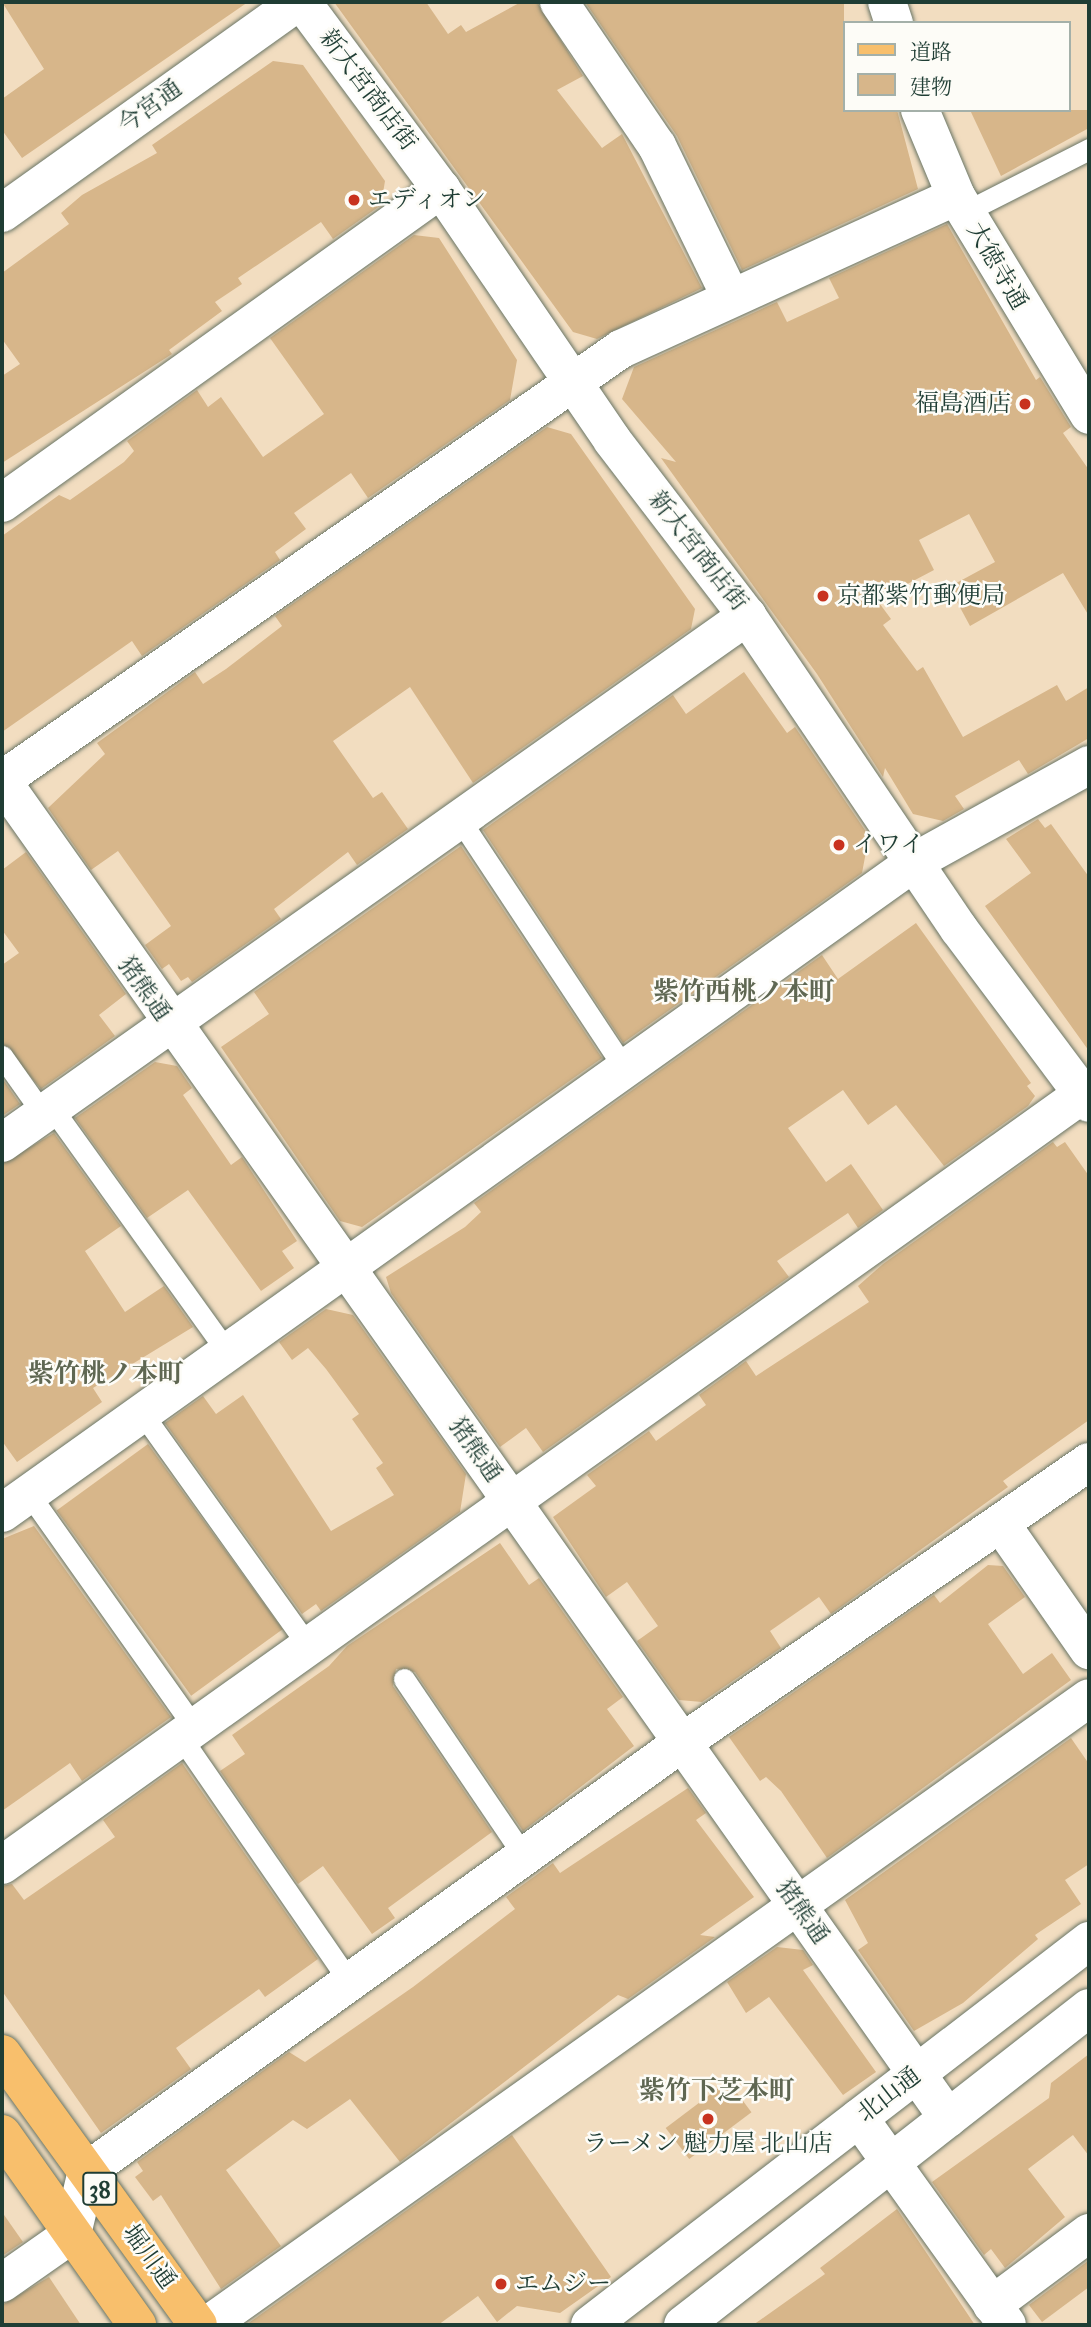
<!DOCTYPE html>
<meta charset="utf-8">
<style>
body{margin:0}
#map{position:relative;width:1091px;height:2327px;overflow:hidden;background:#f2ddc0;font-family:"IM FELL Great Primer","Noto Serif JP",serif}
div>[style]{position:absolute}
.building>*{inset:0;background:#d7b68a;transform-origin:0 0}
.roads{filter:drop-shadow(0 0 2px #697565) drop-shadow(0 0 2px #697565)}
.service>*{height:21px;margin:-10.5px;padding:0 10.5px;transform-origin:10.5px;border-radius:10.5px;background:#fff}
.minor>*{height:38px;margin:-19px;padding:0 19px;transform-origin:19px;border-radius:19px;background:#fff}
.tertiary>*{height:38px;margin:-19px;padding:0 19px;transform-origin:19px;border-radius:19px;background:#fff}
.primary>*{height:38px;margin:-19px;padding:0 19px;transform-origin:19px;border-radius:19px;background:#f8bf6c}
.dots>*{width:19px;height:19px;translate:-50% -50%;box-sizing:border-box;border:4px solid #fdfcf7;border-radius:50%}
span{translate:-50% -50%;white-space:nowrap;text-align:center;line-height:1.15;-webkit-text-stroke:5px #fdfcf7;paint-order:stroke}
.shield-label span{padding:2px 5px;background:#fdfcf7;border:2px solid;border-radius:5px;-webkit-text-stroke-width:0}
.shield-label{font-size:23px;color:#1f3d34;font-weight:700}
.street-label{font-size:24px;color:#1f3d34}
.poi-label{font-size:24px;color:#1f3d34}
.left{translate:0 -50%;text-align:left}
.right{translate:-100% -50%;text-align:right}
.neighbourhood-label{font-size:26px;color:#5f6752;font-weight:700}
.frame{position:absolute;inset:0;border:4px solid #1f3d34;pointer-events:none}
.legend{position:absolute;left:843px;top:21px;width:228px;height:91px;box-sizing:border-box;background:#fdfcf7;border:2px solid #a4b0a9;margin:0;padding:9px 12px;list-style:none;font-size:21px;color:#1f3d34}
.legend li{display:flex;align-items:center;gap:14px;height:35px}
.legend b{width:35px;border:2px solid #a4b0a9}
</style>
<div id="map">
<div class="building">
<i style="clip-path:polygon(2px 2px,248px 2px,22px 158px,2px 130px,2px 99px,44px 69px)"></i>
<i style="clip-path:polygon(334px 2px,426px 2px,448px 34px,461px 25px,466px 32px,521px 2px,537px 2px,583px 76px,557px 90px,602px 148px,622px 134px,702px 288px,597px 339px,573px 332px)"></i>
<i style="clip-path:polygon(585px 2px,844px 2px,844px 110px,897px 110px,918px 189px,742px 270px,677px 136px)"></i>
<i style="clip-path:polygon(273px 61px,303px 65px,385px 181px,381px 205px,333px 239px,321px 222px,238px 278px,242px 284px,215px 302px,222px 311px,169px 350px,172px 354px,2px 463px,2px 376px,20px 364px,2px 339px,2px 273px,69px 224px,61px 213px,82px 195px,157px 153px,152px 145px)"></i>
<i style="clip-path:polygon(970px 110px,1089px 110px,1089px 128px,1001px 176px)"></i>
<i style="clip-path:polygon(947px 224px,1036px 380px,1040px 377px,1071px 427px,1063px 433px,1089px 470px,1089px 616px,1063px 573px,970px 626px,949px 587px,995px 562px,969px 514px,919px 540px,934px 570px,877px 600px,891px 619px,883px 625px,917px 671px,923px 667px,963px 737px,1057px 685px,1066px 701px,1089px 687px,1089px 738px,1028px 774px,1019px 760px,955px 796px,964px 809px,943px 821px,913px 814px,885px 768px,883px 777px,817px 674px,661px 458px,676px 462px,622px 399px,634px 367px,777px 302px,787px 322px,839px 298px,829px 278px)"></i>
<i style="clip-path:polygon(414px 235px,439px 238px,517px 360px,510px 400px,368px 498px,351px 473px,294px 513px,306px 529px,275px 552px,280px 560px,142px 656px,132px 641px,2px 732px,2px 536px,59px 495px,70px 500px,124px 462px,134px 451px,127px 441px,197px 390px,208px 407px,221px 397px,263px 457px,324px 414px,270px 338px)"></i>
<i style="clip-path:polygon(547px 427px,571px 434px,695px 609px,691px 629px,473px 783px,410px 687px,333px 741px,373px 798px,382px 792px,408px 829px,357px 865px,348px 852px,274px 909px,281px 919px,192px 982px,188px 977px,181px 981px,169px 964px,162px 969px,145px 945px,171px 926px,118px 851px,91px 870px,48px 808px,105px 754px,97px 743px,195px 672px,203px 684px,226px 669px,282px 626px,275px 616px)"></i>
<i style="clip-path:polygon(744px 672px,787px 733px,795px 727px,869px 836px,862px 873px,623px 1043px,483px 830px,673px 695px,686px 714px)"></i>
<i style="clip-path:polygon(1038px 819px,1045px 828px,1051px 824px,1089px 877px,1089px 1051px,985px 906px,1031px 873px,1006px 839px)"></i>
<i style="clip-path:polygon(461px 846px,602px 1058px,362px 1227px,340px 1221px,221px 1047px,269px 1014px,254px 992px)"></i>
<i style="clip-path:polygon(26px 852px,126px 994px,99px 1015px,115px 1036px,41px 1089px,2px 1043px,2px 965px,19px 953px,2px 930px,2px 870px)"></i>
<i style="clip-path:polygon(916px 923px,1031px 1083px,1027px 1086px,1035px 1096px,1028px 1106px,944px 1166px,896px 1105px,868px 1125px,843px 1090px,788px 1128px,826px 1182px,851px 1164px,883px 1210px,858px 1228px,848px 1213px,777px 1261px,789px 1277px,543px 1452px,526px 1428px,500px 1447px,391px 1293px,386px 1277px,465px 1227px,481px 1212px,474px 1203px,822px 955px,838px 979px)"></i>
<i style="clip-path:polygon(155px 1062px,177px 1066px,192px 1088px,183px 1095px,231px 1165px,242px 1157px,297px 1241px,282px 1251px,294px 1268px,261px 1291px,188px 1190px,147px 1218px,75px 1118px)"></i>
<i style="clip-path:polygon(2px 1078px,20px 1104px,2px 1116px)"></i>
<i style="clip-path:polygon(54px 1133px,121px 1226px,85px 1251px,125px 1312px,164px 1286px,193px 1327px,93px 1388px,102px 1402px,17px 1462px,2px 1441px,2px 1164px)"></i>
<i style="clip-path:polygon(1053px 1142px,1057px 1147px,1065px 1142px,1089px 1176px,1089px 1420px,1003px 1481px,1008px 1487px,831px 1614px,819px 1597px,770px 1631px,781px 1648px,702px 1702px,679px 1700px,637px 1641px,658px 1626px,627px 1582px,606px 1597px,553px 1517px,596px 1486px,587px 1475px,649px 1431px,656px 1441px,706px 1405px,699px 1395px,746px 1361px,756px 1376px,869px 1302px,858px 1286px,883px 1264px)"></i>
<i style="clip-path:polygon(326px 1309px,353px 1315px,466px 1474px,460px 1512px,321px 1611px,316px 1604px,302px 1614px,165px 1423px,203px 1396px,216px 1414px,243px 1395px,331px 1531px,394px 1495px,376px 1468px,383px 1463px,352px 1419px,359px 1414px,326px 1369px,308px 1348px,292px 1360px,279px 1342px)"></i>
<i style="left:148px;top:1444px;width:229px;height:113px;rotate:54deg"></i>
<i style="clip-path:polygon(34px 1526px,171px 1717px,82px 1781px,70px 1763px,2px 1811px,2px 1539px)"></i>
<i style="clip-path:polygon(500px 1543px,529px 1585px,539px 1578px,623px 1697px,607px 1709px,634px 1746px,523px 1831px,415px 1672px,396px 1669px,393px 1686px,492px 1832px,388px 1908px,395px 1918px,372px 1934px,323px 1866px,298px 1884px,220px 1771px,245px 1754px,232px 1735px,329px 1666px,347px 1646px)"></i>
<i style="clip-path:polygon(988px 1565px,1003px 1566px,1025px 1597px,988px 1624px,1023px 1674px,1052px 1653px,1071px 1680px,827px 1858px,781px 1791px,766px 1777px,760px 1781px,729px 1737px,934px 1595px,940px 1603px)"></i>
<i style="clip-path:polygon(1071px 1738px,1089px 1764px,1089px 1864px,1065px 1880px,1081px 1904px,1035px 1935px,1038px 1939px,963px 2003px,914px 2031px,858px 1950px,868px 1943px,845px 1900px)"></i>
<i style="clip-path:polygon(182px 1763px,318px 1959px,265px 1997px,259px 1989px,176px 2048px,191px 2069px,101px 2133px,2px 1991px,2px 1886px,12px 1884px,24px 1900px,115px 1837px,103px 1820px)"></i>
<i style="clip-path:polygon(688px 1788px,706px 1813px,696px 1820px,754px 1897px,700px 1935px,715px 1937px,628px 1999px,618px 1995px,400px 2162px,350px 2099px,307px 2129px,293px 2120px,226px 2170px,281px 2246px,221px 2289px,161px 2195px,153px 2201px,135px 2177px,143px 2171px,137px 2162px,289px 2052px,305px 2062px,413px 1987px,515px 1909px,506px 1897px,553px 1863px,560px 1873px)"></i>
<i style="clip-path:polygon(777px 1947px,803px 1950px,813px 1965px,803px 1970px,876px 2072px,843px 2095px,769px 1997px,746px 2013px,727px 1982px)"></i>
<i style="clip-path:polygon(1089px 2054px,1089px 2156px,1073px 2135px,1028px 2169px,1065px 2217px,1005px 2268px,991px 2249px,984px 2255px,932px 2182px,1049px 2098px,1051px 2083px)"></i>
<i style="left:728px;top:2081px;width:39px;height:78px;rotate:53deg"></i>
<i style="clip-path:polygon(512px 2135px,611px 2277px,560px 2313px,517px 2306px,497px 2322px,478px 2296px,438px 2325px,246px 2325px)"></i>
<i style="clip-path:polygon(897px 2209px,975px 2325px,753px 2325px,825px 2274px,820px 2268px)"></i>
<i style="clip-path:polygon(2px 2212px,23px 2242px,2px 2256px)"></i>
<i style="clip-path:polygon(1088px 2261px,1089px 2287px,1042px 2322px,1029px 2305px)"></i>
<i style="clip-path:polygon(49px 2277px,81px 2325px,2px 2325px,2px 2305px)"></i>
</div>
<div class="roads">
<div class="service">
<i style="left:965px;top:212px;width:139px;rotate:-26.9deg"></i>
<i style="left:460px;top:820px;width:297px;rotate:56.5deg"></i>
<i style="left:2px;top:1056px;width:71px;rotate:54.7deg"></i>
<i style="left:52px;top:1108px;width:302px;rotate:54.3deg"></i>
<i style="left:142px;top:1413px;width:284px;rotate:54.5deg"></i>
<i style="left:29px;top:1494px;width:286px;rotate:54.7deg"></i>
<i style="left:404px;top:1679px;width:214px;rotate:55.9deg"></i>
<i style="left:180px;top:1736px;width:298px;rotate:55.4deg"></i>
</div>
<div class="minor">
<i style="left:302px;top:2px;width:233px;rotate:53.4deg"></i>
<i style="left:441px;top:189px;width:304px;rotate:55.7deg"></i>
<i style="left:612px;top:440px;width:222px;rotate:52.5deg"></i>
<i style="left:747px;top:616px;width:378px;rotate:55.9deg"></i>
<i style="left:959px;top:929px;width:217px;rotate:53.2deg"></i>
<i style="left:559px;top:2px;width:174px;rotate:55.8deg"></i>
<i style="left:657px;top:146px;width:167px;rotate:64deg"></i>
<i style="left:887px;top:2px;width:22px;rotate:72deg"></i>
<i style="left:920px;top:110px;width:93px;rotate:67.3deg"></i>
<i style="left:956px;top:196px;width:256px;rotate:58.7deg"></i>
<i style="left:2px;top:503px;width:540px;rotate:-35.57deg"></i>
<i style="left:2px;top:780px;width:754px;rotate:-34.85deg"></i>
<i style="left:621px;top:349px;width:368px;rotate:-24.5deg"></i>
<i style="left:2px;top:781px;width:1638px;rotate:54.72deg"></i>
<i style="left:2px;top:1143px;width:913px;rotate:-35.27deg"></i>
<i style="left:2px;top:1513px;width:1123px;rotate:-35.5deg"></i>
<i style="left:916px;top:861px;width:198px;rotate:-29deg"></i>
<i style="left:1001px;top:1524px;width:154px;rotate:55.1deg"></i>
<i style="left:2px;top:1865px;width:1328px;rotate:-35.5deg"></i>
<i style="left:859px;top:2118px;width:254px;rotate:54.4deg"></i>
<i style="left:2px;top:2283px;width:85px;rotate:-35deg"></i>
<i style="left:72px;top:2234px;width:65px;rotate:-76.6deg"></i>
<i style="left:87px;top:2171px;width:734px;rotate:-35.75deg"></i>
<i style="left:683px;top:1742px;width:493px;rotate:-34.6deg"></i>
<i style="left:992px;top:2305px;width:121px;rotate:-36.6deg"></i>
<i style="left:208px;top:2325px;width:1081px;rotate:-35.44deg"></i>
</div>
<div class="tertiary">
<i style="left:2px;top:213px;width:364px;rotate:-35.5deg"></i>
<i style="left:590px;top:2325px;width:630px;rotate:-37.58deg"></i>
<i style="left:683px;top:2325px;width:515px;rotate:-37.98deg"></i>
</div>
<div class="primary">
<i style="left:2px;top:2054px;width:334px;rotate:54.1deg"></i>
<i style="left:2px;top:2134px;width:234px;rotate:54.7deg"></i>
</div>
</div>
<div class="dots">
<i style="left:354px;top:200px;background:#c8321e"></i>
<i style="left:1025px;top:404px;background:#c8321e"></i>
<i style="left:823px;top:596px;background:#c8321e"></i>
<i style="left:839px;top:845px;background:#c8321e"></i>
<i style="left:708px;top:2119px;background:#c8321e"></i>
<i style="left:501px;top:2284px;background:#c8321e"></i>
</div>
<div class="shield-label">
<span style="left:100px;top:2189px">38</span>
</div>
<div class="street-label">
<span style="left:368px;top:90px;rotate:53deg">新大宮商店街</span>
<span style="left:150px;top:107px;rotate:-36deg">今宮通</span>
<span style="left:997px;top:266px;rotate:60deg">大徳寺通</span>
<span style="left:698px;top:551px;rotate:52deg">新大宮商店街</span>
<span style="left:144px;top:989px;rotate:55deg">猪熊通</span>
<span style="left:475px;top:1450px;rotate:55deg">猪熊通</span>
<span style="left:802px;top:1912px;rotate:55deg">猪熊通</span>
<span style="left:889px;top:2095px;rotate:-38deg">北山通</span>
<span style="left:149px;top:2257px;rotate:54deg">堀川通</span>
</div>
<div class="poi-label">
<span class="left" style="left:368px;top:200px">エディオン</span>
<span class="right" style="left:1011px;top:404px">福島酒店</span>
<span class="left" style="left:837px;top:596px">京都紫竹郵便局</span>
<span class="left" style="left:853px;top:845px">イワイ</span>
<span style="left:708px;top:2144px">ラーメン 魁力屋 北山店</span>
<span class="left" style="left:515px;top:2284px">エムジー</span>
</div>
<div class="neighbourhood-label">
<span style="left:744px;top:992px">紫竹西桃ノ本町</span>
<span style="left:106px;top:1374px">紫竹桃ノ本町</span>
<span style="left:717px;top:2091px">紫竹下芝本町</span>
</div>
<div class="frame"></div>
<ul class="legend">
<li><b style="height:9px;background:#f8bf6c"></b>道路</li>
<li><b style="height:19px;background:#d7b68a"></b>建物</li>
</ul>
</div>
